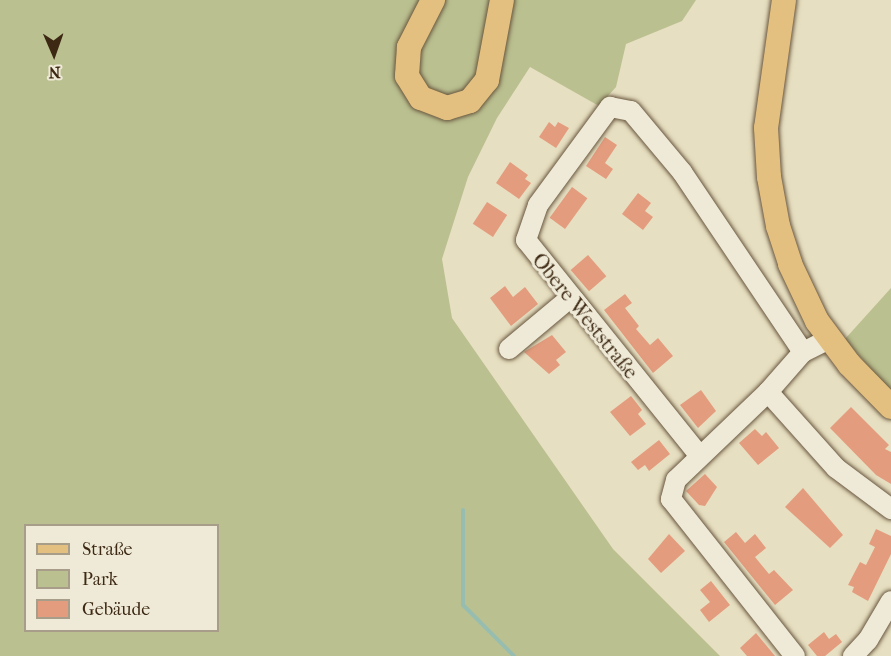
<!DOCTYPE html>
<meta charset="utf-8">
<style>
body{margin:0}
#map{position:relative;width:891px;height:656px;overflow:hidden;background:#e7dfc1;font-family:"IM FELL French Canon",serif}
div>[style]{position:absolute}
.green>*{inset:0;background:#bac090}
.stream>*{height:4px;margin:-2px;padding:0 2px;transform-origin:2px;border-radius:2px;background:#97bdb0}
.building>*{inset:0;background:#e49c7e;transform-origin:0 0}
.roads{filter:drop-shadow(0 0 2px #68563e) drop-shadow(0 0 2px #68563e)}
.minor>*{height:20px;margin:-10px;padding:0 10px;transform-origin:10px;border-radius:10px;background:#efead7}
.major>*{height:24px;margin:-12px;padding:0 12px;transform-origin:12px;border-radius:12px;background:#e4c080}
span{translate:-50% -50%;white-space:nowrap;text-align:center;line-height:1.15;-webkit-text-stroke:6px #efead7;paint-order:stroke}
.street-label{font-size:20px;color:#3d2913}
.legend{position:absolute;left:24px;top:524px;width:195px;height:108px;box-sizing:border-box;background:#efead7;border:2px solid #a89d89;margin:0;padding:8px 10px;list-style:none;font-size:18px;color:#3d2913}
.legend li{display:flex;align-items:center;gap:12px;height:30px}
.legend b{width:30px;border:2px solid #a89d89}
.north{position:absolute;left:24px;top:24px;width:60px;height:60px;-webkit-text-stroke:4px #efead7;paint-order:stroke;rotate:178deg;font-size:16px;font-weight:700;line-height:24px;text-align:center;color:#3d2913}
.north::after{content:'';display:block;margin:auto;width:21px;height:27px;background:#3d2913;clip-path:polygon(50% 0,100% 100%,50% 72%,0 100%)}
</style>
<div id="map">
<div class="green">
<i style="clip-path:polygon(evenodd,0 0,696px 0,682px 21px,626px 44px,616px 87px,599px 106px,530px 67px,497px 118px,468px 177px,442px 259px,452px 318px,613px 549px,720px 656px,0 656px,0 0,26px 526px,218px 526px,218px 630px,26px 630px,26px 526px)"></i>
<i style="clip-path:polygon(891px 288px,891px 393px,845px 339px)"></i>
</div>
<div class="stream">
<i style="left:463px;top:510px;width:95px;rotate:90deg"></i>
<i style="left:463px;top:605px;width:72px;rotate:45deg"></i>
</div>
<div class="building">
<i style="clip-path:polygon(549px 122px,555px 127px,558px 122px,569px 128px,556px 148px,539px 137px)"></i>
<i style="clip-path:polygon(605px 137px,617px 145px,605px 163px,613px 169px,606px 179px,586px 166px)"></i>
<i style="clip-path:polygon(510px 162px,528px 175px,525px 179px,531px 183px,519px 199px,496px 183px)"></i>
<i style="left:572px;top:187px;width:19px;height:38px;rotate:36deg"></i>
<i style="clip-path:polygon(638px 193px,651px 203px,645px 211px,653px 217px,643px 230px,622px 214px)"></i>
<i style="left:487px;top:202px;width:24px;height:26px;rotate:33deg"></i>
<i style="left:588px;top:255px;width:28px;height:23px;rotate:49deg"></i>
<i style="clip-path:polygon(505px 286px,513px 297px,525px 287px,538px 304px,511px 326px,490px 298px)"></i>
<i style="clip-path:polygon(625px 294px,632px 303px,625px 308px,639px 326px,636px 329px,650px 345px,658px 338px,673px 356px,653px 373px,604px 310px)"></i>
<i style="clip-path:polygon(552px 335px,566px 352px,556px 360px,560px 365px,549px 374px,524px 352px)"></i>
<i style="clip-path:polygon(701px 390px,716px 411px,698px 428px,680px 405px)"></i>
<i style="clip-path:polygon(631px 396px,642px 410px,638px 414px,646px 424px,630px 436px,610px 412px)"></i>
<i style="clip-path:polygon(851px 407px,889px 445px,885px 449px,891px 452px,891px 484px,876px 475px,830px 428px)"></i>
<i style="clip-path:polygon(755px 429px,762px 436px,766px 432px,779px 448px,758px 465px,739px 443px)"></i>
<i style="clip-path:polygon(659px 440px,670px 454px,649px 471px,645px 465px,638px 470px,631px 462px)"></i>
<i style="clip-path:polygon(705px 474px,717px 487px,705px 506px,699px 505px,686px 491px)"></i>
<i style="clip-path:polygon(803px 488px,843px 535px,830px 548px,785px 507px)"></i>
<i style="clip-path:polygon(876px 529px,891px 536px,891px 554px,868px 601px,852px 592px,854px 587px,848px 585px,860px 562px,866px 565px,875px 547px,869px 544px)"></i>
<i style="clip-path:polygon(736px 532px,745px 543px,755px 534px,766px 548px,755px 557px,769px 574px,774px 570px,793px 590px,775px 605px,724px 542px)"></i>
<i style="clip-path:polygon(669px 534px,685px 551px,661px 573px,648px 559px)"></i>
<i style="clip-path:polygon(711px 581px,730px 605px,709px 622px,700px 610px,710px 602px,700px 590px)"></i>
<i style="clip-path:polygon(824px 632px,829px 639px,836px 634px,842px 642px,825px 656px,817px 656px,808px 645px)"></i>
<i style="clip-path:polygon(756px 633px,775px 656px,747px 656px,740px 648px)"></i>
</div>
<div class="roads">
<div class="minor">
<i style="left:829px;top:339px;width:29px;rotate:153deg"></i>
<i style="left:803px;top:352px;width:53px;rotate:131.2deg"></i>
<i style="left:768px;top:392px;width:102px;rotate:48.2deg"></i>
<i style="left:836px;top:468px;width:69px;rotate:36.7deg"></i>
<i style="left:509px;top:349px;width:80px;rotate:-39.9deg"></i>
<i style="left:768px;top:392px;width:127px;rotate:136.3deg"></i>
<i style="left:676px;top:480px;width:20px;rotate:105deg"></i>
<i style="left:671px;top:499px;width:200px;rotate:51.7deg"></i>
<i style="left:699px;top:455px;width:276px;rotate:-128.8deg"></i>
<i style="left:526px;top:240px;width:37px;rotate:-71deg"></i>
<i style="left:538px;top:205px;width:122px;rotate:-53.7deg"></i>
<i style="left:610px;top:107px;width:21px;rotate:11deg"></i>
<i style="left:631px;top:111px;width:80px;rotate:50.1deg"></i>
<i style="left:682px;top:172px;width:217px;rotate:56.1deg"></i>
<i style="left:853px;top:656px;width:22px;rotate:-47deg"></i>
<i style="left:868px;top:640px;width:45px;rotate:-59.5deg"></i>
</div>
<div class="major">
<i style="left:433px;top:0;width:53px;rotate:117.1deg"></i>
<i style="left:409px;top:47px;width:29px;rotate:94deg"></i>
<i style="left:407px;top:76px;width:26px;rotate:58deg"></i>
<i style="left:421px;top:98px;width:28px;rotate:21deg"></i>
<i style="left:447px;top:108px;width:24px;rotate:-17deg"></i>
<i style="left:470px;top:101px;width:27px;rotate:-51deg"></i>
<i style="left:487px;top:80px;width:81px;rotate:-79.4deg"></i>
<i style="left:784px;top:0;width:129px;rotate:98deg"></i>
<i style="left:766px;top:128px;width:49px;rotate:86.5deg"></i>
<i style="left:769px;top:177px;width:50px;rotate:79.6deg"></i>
<i style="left:778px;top:226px;width:40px;rotate:72deg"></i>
<i style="left:790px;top:264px;width:63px;rotate:64.7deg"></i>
<i style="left:817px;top:321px;width:54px;rotate:53.3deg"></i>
<i style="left:849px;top:364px;width:60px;rotate:45.7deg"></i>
</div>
</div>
<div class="street-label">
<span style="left:585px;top:316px;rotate:51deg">Obere Weststraße</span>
</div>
<ul class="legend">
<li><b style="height:8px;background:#e4c080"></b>Straße</li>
<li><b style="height:16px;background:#bac090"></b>Park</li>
<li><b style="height:16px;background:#e49c7e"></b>Gebäude</li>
</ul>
<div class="north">N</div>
</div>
